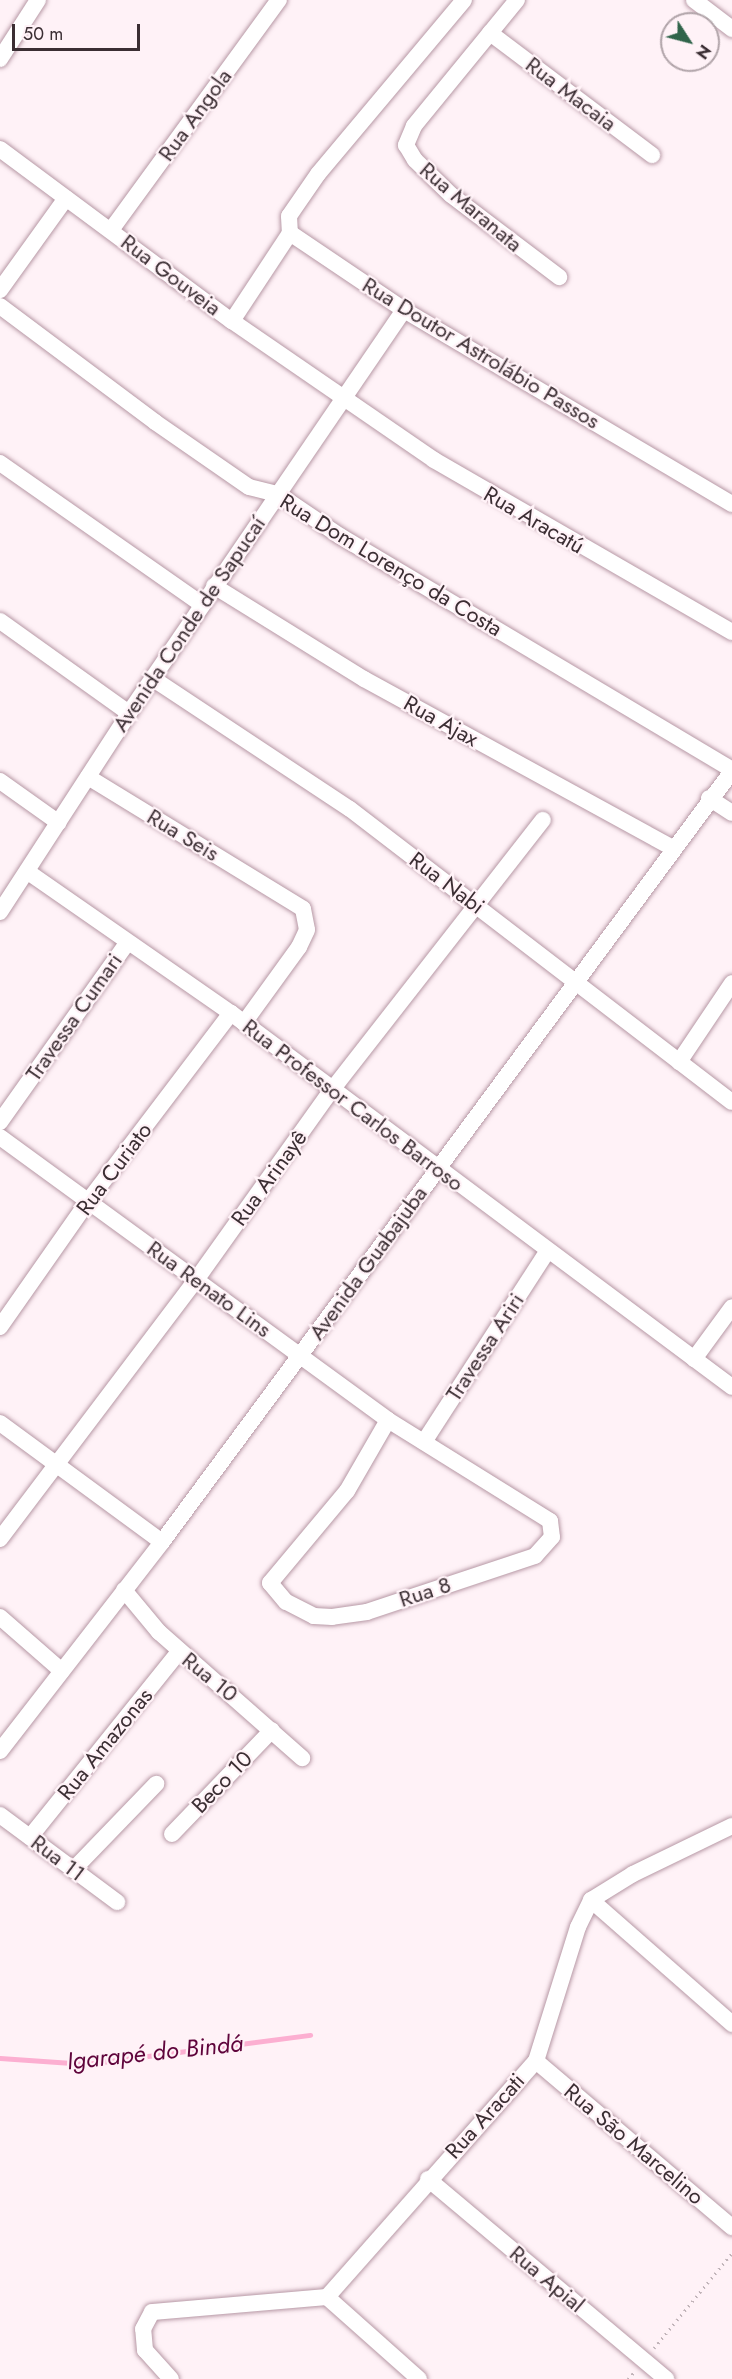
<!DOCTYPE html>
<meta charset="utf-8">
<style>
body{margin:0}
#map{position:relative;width:732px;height:2379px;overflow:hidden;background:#fff2f7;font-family:Jost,sans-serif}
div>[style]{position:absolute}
.stream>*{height:5px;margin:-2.5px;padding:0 2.5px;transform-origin:2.5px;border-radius:2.5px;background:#fcafd1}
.path>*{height:3px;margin-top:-1.5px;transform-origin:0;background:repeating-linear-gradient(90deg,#c1b4b9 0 1.5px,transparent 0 6px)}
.roads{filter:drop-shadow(0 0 2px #b798a5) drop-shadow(0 0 2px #b798a5)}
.minor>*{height:16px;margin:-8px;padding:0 8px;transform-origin:8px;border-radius:8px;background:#fff}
span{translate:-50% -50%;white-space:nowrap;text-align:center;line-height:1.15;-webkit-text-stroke:4.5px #fff2f7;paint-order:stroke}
.street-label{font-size:22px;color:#3b2e33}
.water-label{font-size:24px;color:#5f043b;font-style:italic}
.north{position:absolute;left:660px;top:12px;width:60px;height:60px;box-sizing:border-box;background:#fff2f7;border:2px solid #b1a4a9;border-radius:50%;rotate:126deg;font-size:16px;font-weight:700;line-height:24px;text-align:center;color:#3b2e33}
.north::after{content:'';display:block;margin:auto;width:21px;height:27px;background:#30644a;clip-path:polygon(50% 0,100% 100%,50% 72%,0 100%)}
.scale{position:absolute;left:12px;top:24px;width:128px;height:27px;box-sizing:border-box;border:3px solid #3b2e33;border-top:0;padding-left:8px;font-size:18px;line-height:21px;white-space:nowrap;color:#3b2e33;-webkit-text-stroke:4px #fff2f7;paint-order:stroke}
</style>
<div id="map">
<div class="stream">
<i style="left:0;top:2058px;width:86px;rotate:4deg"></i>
<i style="left:86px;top:2064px;width:226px;rotate:-7.4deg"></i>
</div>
<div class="path">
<i style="left:654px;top:2348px;width:123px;rotate:-50.6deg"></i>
<i style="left:628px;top:2379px;width:11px;rotate:-49deg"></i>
</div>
<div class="roads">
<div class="minor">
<i style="left:464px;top:0;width:227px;rotate:130deg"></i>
<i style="left:318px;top:174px;width:51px;rotate:124.6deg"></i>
<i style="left:289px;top:216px;width:17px;rotate:87deg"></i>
<i style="left:290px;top:233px;width:138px;rotate:34deg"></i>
<i style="left:404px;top:310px;width:381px;rotate:30.6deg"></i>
<i style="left:517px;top:0;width:163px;rotate:129.3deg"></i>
<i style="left:414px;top:126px;width:21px;rotate:113deg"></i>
<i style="left:406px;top:145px;width:17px;rotate:59deg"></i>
<i style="left:415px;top:160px;width:50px;rotate:44.2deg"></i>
<i style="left:451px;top:195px;width:136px;rotate:37.2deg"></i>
<i style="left:694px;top:0;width:48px;rotate:37.3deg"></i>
<i style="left:490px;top:33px;width:203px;rotate:37deg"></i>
<i style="left:0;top:59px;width:70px;rotate:-57.2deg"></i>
<i style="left:0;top:149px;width:289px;rotate:36.6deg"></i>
<i style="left:232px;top:321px;width:245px;rotate:34.5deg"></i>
<i style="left:434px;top:460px;width:344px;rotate:30deg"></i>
<i style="left:111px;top:230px;width:285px;rotate:-53.9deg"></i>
<i style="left:0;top:290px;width:113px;rotate:-54.3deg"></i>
<i style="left:0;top:306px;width:194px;rotate:36.8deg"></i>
<i style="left:155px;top:422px;width:114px;rotate:34.7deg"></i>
<i style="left:249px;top:487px;width:30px;rotate:14deg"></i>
<i style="left:278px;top:494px;width:75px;rotate:34.1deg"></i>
<i style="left:340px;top:536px;width:457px;rotate:30.8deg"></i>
<i style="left:232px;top:321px;width:105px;rotate:-56.6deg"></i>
<i style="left:0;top:463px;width:246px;rotate:35deg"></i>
<i style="left:214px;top:586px;width:176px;rotate:31.8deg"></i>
<i style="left:364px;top:679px;width:352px;rotate:28.7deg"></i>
<i style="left:0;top:621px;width:158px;rotate:35.5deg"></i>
<i style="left:152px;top:678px;width:237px;rotate:33.5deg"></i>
<i style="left:350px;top:809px;width:481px;rotate:37.5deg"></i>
<i style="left:88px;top:777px;width:252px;rotate:31.5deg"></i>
<i style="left:303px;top:909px;width:21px;rotate:79deg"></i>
<i style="left:307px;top:930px;width:19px;rotate:115deg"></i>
<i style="left:299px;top:947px;width:94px;rotate:125.9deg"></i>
<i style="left:0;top:781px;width:72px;rotate:35.4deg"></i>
<i style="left:709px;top:798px;width:27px;rotate:33deg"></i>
<i style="left:28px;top:872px;width:247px;rotate:34.8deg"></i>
<i style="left:231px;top:1013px;width:625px;rotate:36.74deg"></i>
<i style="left:0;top:912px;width:237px;rotate:-57deg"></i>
<i style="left:129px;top:713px;width:488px;rotate:-55.7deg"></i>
<i style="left:679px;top:1062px;width:95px;rotate:-56.1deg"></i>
<i style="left:0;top:1122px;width:219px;rotate:-54.6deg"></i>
<i style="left:0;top:1137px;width:480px;rotate:36.1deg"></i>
<i style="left:388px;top:1420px;width:191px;rotate:31.9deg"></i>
<i style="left:550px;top:1521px;width:16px;rotate:83deg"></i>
<i style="left:552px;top:1537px;width:25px;rotate:132deg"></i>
<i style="left:535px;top:1556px;width:177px;rotate:161.6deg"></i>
<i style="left:367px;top:1612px;width:35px;rotate:172deg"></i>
<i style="left:332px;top:1617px;width:18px;rotate:-177deg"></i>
<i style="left:314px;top:1616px;width:31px;rotate:-153deg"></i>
<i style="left:286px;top:1602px;width:25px;rotate:-130deg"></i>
<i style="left:270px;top:1583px;width:120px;rotate:-50.1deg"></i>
<i style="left:347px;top:1491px;width:82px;rotate:-60deg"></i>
<i style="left:0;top:1327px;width:155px;rotate:-55deg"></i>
<i style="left:89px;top:1200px;width:235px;rotate:-52.8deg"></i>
<i style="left:694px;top:1359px;width:64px;rotate:-53.8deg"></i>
<i style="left:0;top:1423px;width:201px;rotate:36.3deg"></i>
<i style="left:424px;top:1442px;width:226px;rotate:-57.1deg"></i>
<i style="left:0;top:1539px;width:325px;rotate:-52.9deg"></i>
<i style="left:196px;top:1280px;width:232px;rotate:-54.5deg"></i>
<i style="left:331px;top:1091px;width:344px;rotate:-52deg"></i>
<i style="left:124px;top:1590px;width:55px;rotate:50.2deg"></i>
<i style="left:159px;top:1632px;width:191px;rotate:41.4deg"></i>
<i style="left:0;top:1617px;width:82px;rotate:41.1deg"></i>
<i style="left:0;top:1751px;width:264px;rotate:-52.2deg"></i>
<i style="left:162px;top:1542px;width:959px;rotate:-53.52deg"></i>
<i style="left:0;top:1815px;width:146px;rotate:36.6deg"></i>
<i style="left:172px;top:1834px;width:144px;rotate:-46.1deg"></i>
<i style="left:30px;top:1837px;width:238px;rotate:-51.2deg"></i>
<i style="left:73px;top:1870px;width:120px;rotate:-46deg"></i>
<i style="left:591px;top:1900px;width:188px;rotate:41.3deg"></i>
<i style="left:536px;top:2061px;width:257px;rotate:40.3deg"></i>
<i style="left:428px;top:2179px;width:311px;rotate:40deg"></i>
<i style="left:327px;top:2297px;width:123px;rotate:41.7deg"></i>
<i style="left:171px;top:2379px;width:39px;rotate:-132deg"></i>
<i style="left:145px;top:2350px;width:21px;rotate:-95deg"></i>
<i style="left:143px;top:2329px;width:19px;rotate:-62deg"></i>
<i style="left:152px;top:2312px;width:176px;rotate:-4.9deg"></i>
<i style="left:327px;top:2297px;width:315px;rotate:-48.5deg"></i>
<i style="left:536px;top:2061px;width:140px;rotate:-72.6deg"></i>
<i style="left:578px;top:1927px;width:30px;rotate:-64deg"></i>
<i style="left:591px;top:1900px;width:49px;rotate:-31.8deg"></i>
<i style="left:633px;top:1874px;width:110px;rotate:-25.9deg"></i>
</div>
</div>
<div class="street-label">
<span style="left:571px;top:94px;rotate:37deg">Rua Macaia</span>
<span style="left:195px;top:115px;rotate:-54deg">Rua Angola</span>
<span style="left:471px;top:207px;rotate:40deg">Rua Maranata</span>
<span style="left:171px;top:275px;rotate:37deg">Rua Gouveia</span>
<span style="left:481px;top:353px;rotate:31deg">Rua Doutor Astrolábio Passos</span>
<span style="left:534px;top:520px;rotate:30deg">Rua Aracatú</span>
<span style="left:391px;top:565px;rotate:31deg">Rua Dom Lorenço da Costa</span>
<span style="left:189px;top:624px;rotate:-56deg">Avenida Conde de Sapucaí</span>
<span style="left:441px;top:721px;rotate:29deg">Rua Ajax</span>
<span style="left:183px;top:835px;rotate:31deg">Rua Seis</span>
<span style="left:447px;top:883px;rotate:37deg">Rua Nabi</span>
<span style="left:74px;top:1017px;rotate:-55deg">Travessa Cumari</span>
<span style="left:353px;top:1105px;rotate:37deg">Rua Professor Carlos Barroso</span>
<span style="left:114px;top:1169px;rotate:-53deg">Rua Curiato</span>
<span style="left:269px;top:1178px;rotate:-54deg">Rua Arinayê</span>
<span style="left:368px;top:1263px;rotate:-54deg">Avenida Guabajuba</span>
<span style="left:209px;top:1289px;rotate:36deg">Rua Renato Lins</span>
<span style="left:485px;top:1347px;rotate:-57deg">Travessa Ariri</span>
<span style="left:425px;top:1592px;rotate:-18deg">Rua 8</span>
<span style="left:210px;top:1677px;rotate:39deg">Rua 10</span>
<span style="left:105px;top:1744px;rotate:-51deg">Rua Amazonas</span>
<span style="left:222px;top:1782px;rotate:-46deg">Beco 10</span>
<span style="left:58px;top:1858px;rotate:37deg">Rua 11</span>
<span style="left:485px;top:2116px;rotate:-48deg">Rua Aracati</span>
<span style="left:634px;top:2144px;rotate:40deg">Rua São Marcelino</span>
<span style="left:547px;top:2279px;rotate:40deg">Rua Apial</span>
</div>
<div class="water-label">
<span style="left:155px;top:2052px;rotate:-6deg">Igarapé do Bindá</span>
</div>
<div class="north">N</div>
<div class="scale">50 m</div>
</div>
